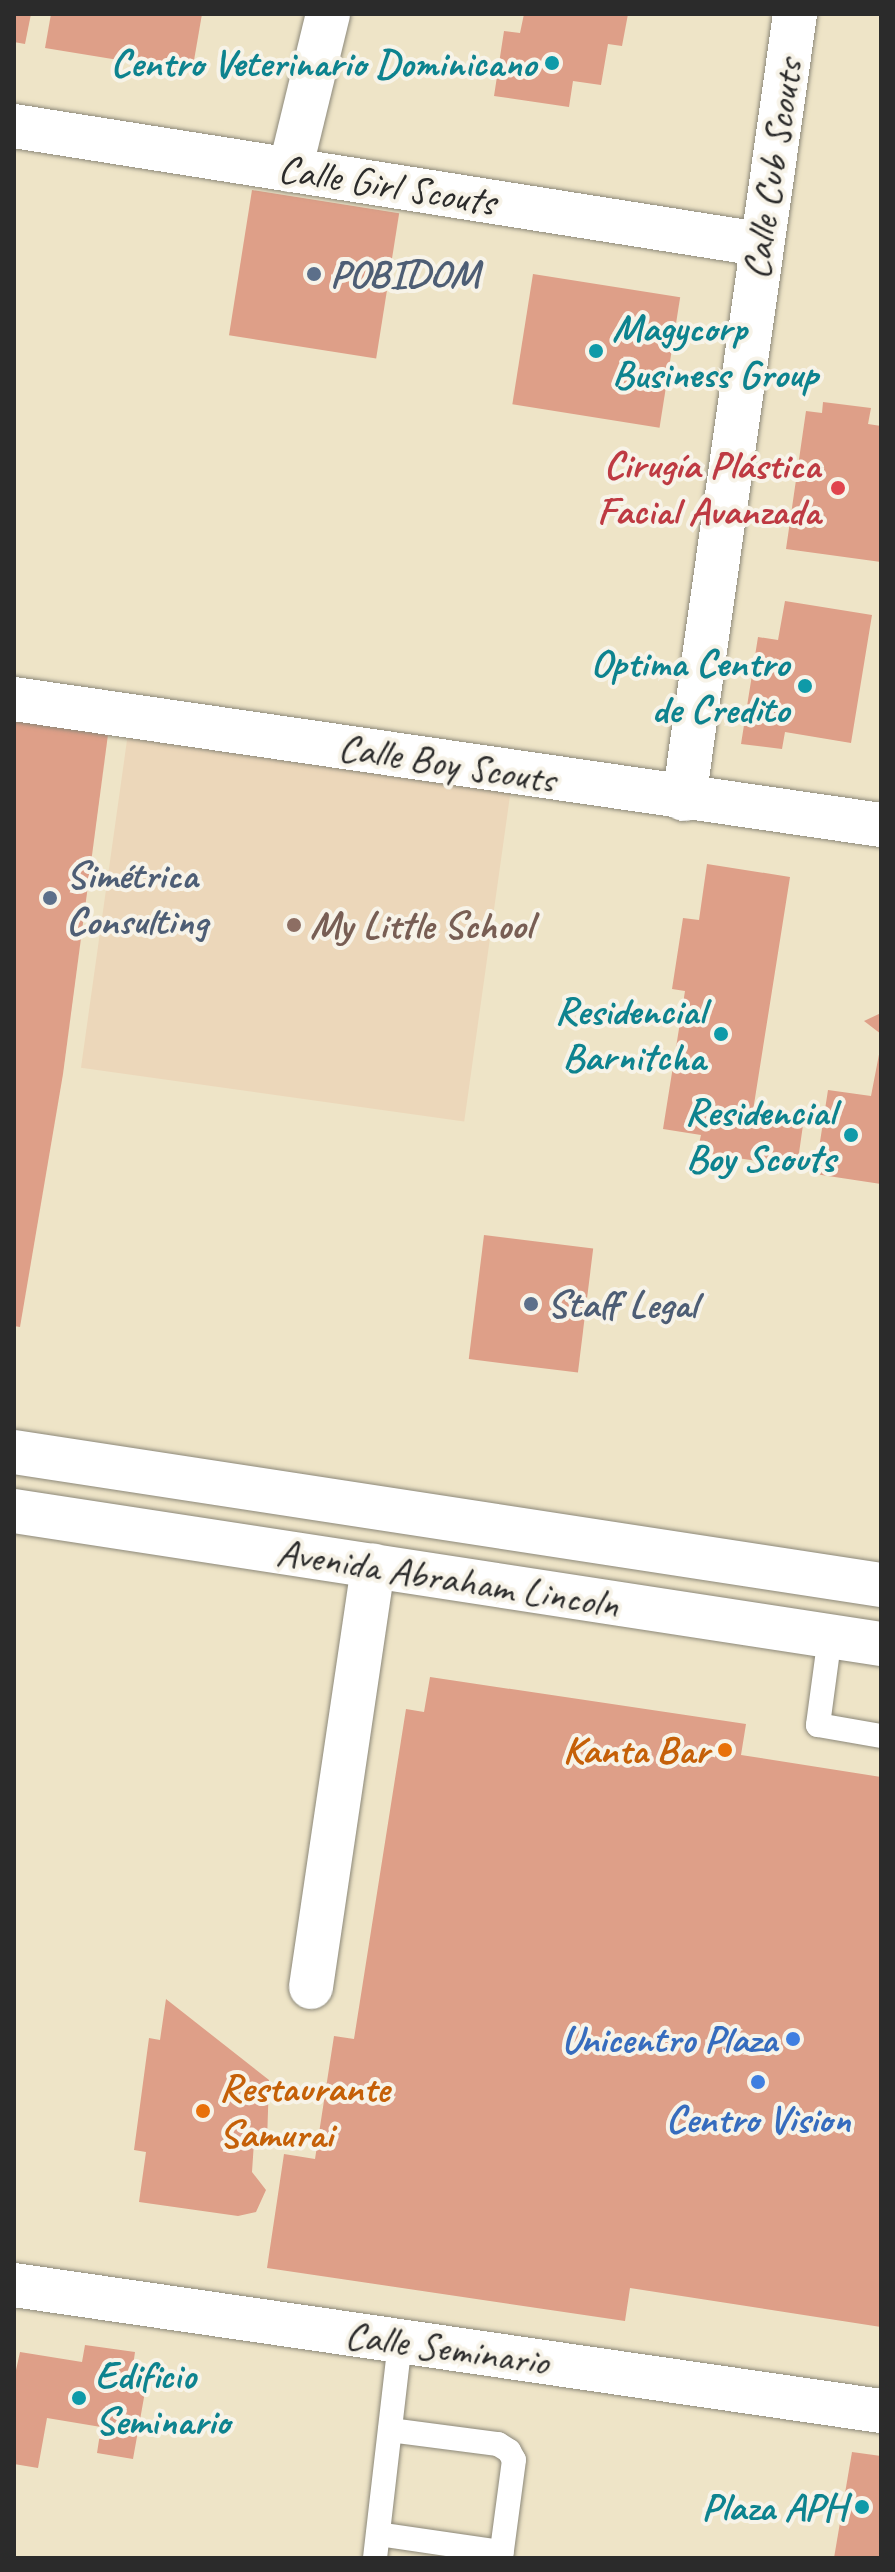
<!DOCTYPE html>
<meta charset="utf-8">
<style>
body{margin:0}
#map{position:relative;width:895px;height:2572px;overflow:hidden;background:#eee4c7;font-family:Caveat,sans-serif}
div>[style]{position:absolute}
.built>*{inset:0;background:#ecd7ba;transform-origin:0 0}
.building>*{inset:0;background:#de9f88;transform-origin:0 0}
.roads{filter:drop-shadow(0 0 2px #8c8879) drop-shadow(0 0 2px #8c8879)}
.service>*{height:24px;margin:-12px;padding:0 12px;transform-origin:12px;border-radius:12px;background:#fff}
.minor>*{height:44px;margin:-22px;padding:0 22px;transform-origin:22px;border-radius:22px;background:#fff}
.secondary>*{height:44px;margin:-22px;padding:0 22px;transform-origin:22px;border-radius:22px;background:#fff}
.dots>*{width:22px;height:22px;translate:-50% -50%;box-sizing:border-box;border:4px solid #f7f3e8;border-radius:50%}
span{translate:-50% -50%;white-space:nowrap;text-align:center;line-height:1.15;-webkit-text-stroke:8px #f7f3e8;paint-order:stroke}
.culture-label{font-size:40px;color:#0d838f;font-weight:700}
.right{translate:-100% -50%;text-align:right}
.left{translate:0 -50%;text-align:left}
.street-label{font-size:40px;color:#2b2b2b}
.service-label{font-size:40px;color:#4e5e75;font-weight:700}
.health-label{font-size:40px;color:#be3a42;font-weight:700}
.education-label{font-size:40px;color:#785e54;font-weight:700}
.food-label{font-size:40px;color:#c56008;font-weight:700}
.shop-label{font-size:40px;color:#366cbe;font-weight:700}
.frame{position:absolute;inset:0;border:16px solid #2b2b2b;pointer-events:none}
</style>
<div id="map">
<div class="built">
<i style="left:129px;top:726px;width:387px;height:345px;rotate:8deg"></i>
</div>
<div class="building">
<i style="clip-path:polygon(14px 14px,31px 14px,25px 44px,14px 42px)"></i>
<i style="clip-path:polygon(51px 14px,202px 14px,192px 72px,45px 48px)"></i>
<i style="clip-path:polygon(524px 14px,628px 14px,622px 46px,608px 44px,601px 85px,573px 81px,569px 107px,494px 96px,504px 31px,520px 33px)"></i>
<i style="left:252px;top:190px;width:149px;height:147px;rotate:9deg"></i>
<i style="left:533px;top:274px;width:149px;height:132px;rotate:9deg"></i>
<i style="clip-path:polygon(823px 402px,871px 408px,868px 424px,881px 426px,881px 562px,786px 549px,806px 411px,822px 413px)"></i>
<i style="clip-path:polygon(785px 601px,872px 615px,851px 743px,785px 732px,782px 749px,741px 744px,758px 637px,778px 640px)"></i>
<i style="clip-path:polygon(14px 717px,109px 727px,63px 1074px,20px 1327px,14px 1326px)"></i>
<i style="clip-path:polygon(707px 864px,790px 877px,752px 1117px,803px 1125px,797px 1167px,697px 1152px,701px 1135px,663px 1129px,685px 991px,672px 989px,683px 918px,699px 920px)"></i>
<i style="clip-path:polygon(881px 1013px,881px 1034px,864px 1021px)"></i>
<i style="clip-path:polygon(881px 1044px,881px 1184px,815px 1174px,828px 1090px,871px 1096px)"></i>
<i style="left:484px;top:1235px;width:110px;height:125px;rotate:7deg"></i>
<i style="clip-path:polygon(430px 1677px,746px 1724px,741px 1755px,881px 1777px,881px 2327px,630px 2288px,625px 2321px,267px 2268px,284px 2154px,315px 2159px,334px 2036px,354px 2039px,406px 1709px,424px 1712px)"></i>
<i style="clip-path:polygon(166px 1999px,269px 2080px,267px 2142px,254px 2142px,252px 2172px,266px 2190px,256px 2212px,238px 2216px,139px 2202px,146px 2152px,134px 2150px,149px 2038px,160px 2040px)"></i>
<i style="clip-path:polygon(85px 2345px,135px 2352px,132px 2373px,148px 2375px,133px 2459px,97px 2453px,101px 2427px,47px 2418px,38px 2468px,14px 2464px,14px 2379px,20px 2352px,82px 2362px)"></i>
<i style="clip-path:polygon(852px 2452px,881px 2456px,881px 2558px,834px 2558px)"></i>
</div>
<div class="roads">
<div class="service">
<i style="left:830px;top:1636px;width:90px;rotate:97.7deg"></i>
<i style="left:818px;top:1725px;width:64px;rotate:9.9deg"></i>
<i style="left:390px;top:2430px;width:109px;rotate:7.4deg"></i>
<i style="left:498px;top:2444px;width:13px;rotate:32deg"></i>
<i style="left:509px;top:2451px;width:10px;rotate:61deg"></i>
<i style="left:514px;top:2460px;width:99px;rotate:97.6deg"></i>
<i style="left:378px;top:2534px;width:125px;rotate:8.3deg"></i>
<i style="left:375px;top:2558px;width:218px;rotate:-83.4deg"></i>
</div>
<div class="minor">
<i style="left:14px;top:126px;width:754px;rotate:9deg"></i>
<i style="left:290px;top:170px;width:161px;rotate:-76.3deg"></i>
<i style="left:14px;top:699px;width:876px;rotate:8.27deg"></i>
<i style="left:684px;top:799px;width:793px;rotate:-81.95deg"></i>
<i style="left:311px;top:1987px;width:426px;rotate:-81.6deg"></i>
<i style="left:14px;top:2285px;width:876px;rotate:8.27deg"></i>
</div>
<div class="secondary">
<i style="left:14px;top:1452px;width:877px;rotate:8.72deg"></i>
<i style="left:14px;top:1511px;width:877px;rotate:8.72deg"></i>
</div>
</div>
<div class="dots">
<i style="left:552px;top:63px;background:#0f9aa8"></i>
<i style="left:314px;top:274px;background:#5c6f8a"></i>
<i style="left:596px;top:351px;background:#0f9aa8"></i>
<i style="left:838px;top:488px;background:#e0444e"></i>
<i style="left:805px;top:686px;background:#0f9aa8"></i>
<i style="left:50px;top:898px;background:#5c6f8a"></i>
<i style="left:294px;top:925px;background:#8d6e63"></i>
<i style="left:721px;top:1034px;background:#0f9aa8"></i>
<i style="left:851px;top:1135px;background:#0f9aa8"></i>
<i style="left:531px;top:1304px;background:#5c6f8a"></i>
<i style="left:725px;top:1750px;background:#e8710a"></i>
<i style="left:793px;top:2039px;background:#3f7fe0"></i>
<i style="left:758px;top:2082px;background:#3f7fe0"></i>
<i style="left:203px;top:2111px;background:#e8710a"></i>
<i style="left:79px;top:2398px;background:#0f9aa8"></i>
<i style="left:862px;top:2507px;background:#0f9aa8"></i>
</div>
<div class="culture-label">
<span class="right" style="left:536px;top:63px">Centro Veterinario Dominicano</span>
<span class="left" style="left:612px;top:351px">Magycorp<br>Business Group</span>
<span class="right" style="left:789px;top:686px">Optima Centro<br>de Credito</span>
<span class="right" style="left:705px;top:1034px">Residencial<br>Barnitcha</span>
<span class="right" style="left:835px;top:1135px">Residencial<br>Boy Scouts</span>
<span class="left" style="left:95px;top:2398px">Edificio<br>Seminario</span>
<span class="right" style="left:846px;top:2507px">Plaza APH</span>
</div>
<div class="street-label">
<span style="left:772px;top:169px;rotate:-81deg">Calle Cub Scouts</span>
<span style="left:387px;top:185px;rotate:9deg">Calle Girl Scouts</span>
<span style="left:447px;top:763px;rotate:9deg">Calle Boy Scouts</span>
<span style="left:448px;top:1578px;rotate:9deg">Avenida Abraham Lincoln</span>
<span style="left:447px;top:2348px;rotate:8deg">Calle Seminario</span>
</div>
<div class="service-label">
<span class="left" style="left:330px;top:274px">POBIDOM</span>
<span class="left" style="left:66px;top:898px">Simétrica<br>Consulting</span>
<span class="left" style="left:547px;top:1304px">Staff Legal</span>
</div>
<div class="health-label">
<span class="right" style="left:820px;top:488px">Cirugía Plástica<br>Facial Avanzada</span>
</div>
<div class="education-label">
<span class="left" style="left:310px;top:925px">My Little School</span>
</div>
<div class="food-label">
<span class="right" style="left:709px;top:1750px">Kanta Bar</span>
<span class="left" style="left:219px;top:2111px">Restaurante<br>Samurai</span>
</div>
<div class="shop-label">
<span class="right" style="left:777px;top:2039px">Unicentro Plaza</span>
<span style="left:758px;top:2119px">Centro Vision</span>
</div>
<div class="frame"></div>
</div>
